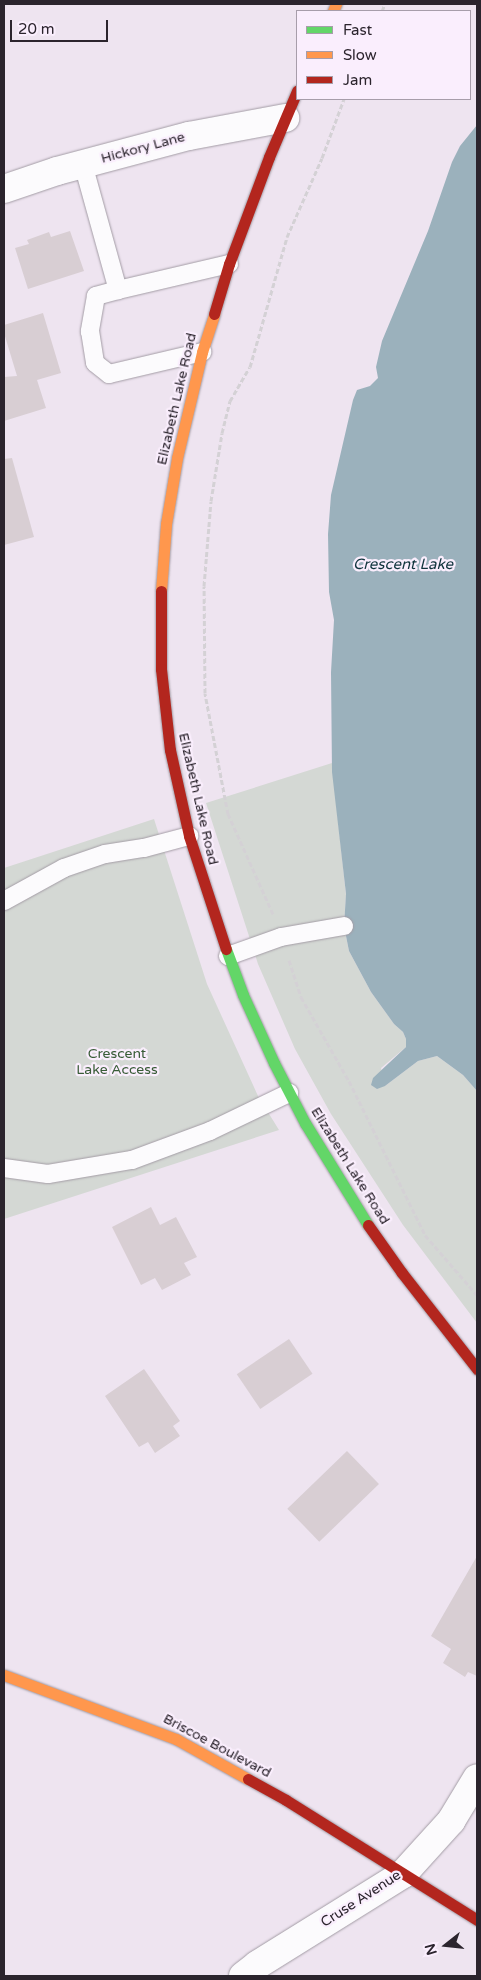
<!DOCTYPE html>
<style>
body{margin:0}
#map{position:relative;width:481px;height:1980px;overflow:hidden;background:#eee4f0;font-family:"Varela Round",sans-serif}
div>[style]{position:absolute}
.green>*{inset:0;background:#d4d8d4}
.water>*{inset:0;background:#9bb1bc}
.building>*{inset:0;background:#d8ced3;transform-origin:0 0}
.path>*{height:3px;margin-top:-1.5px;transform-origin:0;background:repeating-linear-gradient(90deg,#d4d1d5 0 5px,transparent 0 7.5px)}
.roads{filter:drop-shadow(0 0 1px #a39ca5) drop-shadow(0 0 1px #a39ca5)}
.lane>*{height:18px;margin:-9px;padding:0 9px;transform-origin:9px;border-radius:9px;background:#fcfbfd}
.street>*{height:28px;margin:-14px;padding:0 14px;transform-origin:14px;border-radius:14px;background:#fcfbfd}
.fast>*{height:11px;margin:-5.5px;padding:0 5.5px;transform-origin:5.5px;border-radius:5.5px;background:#63d668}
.slow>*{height:11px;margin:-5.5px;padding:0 5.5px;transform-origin:5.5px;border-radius:5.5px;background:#ff974d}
.jam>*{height:11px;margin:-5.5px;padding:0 5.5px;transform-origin:5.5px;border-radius:5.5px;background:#b3261e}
span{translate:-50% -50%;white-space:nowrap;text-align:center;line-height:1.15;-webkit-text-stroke:4.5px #faeefd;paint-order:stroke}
.street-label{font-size:14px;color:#2b242d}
.park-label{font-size:14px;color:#385c37}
.water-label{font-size:15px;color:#0f333c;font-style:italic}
.frame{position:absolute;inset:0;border:5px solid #2b242d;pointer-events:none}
.legend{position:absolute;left:296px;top:10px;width:175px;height:90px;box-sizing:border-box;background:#faeefd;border:1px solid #a79daa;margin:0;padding:6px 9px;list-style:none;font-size:15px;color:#2b242d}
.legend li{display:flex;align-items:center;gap:10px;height:25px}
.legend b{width:25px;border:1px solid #a79daa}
.north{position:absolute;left:421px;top:1920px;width:50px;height:50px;-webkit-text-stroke:4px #faeefd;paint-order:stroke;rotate:254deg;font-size:14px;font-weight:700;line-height:20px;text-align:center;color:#2b242d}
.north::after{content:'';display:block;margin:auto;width:18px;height:22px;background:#2b242d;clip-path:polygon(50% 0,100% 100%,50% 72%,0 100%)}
.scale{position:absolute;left:10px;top:20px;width:98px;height:22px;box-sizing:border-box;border:2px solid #2b242d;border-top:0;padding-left:6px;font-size:15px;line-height:18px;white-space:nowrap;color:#2b242d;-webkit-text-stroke:4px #faeefd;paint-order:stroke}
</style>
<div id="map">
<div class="green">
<i style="clip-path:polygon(332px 763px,346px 895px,344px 926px,349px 951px,371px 992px,394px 1024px,403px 1032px,406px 1039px,406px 1047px,381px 1068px,385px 1086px,418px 1061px,437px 1056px,463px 1075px,477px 1091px,477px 1323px,403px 1225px,331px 1114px,295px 1049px,258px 964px,206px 803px)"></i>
<i style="clip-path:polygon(154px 819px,207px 984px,258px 1096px,279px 1130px,4px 1219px,4px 868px)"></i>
</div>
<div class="water">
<i style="clip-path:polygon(477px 125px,477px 1091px,463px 1075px,437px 1056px,418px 1061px,385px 1086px,377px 1089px,371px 1085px,373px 1078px,406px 1047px,406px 1039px,403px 1032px,394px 1024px,371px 992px,349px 951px,344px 926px,346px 894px,332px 772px,331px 672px,334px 620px,329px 592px,328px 534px,331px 495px,353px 400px,357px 390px,370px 386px,378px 378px,376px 367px,382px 341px,428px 231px,452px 162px,460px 146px)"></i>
</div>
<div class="building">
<i style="clip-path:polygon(70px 231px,84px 271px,28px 289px,15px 248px,29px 244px,27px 240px,49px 232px,51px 237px)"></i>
<i style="clip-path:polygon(43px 313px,61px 373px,37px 380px,46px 408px,4px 421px,4px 377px,17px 376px,4px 333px,4px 325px)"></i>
<i style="clip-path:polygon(12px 458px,34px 537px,4px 545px,4px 459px)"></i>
<i style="clip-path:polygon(151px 1207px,160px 1225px,176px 1217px,197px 1257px,184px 1263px,191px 1275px,162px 1290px,155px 1278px,141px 1285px,112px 1227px)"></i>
<i style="left:289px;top:1339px;width:42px;height:63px;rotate:56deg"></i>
<i style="clip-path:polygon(144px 1369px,180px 1421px,173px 1426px,180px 1436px,155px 1453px,148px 1442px,139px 1447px,105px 1396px)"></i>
<i style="left:347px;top:1451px;width:46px;height:83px;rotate:46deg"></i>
<i style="clip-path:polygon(477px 1556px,477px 1676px,468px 1672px,465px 1677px,443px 1663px,451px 1649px,431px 1636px)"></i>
</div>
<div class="path">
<i style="left:382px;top:11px;width:8px;rotate:-67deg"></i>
<i style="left:273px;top:914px;width:110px;rotate:-114.2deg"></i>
<i style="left:228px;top:814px;width:123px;rotate:-100.8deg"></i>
<i style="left:205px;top:693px;width:107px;rotate:-90.5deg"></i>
<i style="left:204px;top:586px;width:85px;rotate:-85.3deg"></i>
<i style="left:211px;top:501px;width:69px;rotate:-80.8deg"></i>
<i style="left:222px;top:433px;width:33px;rotate:-76deg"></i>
<i style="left:230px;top:401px;width:39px;rotate:-60deg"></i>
<i style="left:250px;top:367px;width:135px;rotate:-74.1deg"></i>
<i style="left:287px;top:237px;width:86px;rotate:-66.1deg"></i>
<i style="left:322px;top:158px;width:63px;rotate:-69.6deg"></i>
<i style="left:289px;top:960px;width:39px;rotate:72deg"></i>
<i style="left:301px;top:997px;width:97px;rotate:60.3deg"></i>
<i style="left:349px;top:1081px;width:172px;rotate:63.7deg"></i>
<i style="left:425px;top:1235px;width:79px;rotate:49.1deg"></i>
</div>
<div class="roads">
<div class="lane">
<i style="left:83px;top:164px;width:131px;rotate:74.5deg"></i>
<i style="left:118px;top:290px;width:23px;rotate:165deg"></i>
<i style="left:96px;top:296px;width:36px;rotate:100deg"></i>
<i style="left:90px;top:331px;width:32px;rotate:81deg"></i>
<i style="left:95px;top:363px;width:18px;rotate:38deg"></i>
<i style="left:109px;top:374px;width:96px;rotate:-13.3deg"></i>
<i style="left:118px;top:290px;width:114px;rotate:-13.2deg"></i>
<i style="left:4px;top:901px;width:68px;rotate:-28.8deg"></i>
<i style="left:64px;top:868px;width:43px;rotate:-18.9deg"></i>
<i style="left:105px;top:854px;width:39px;rotate:-9deg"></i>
<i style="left:144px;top:848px;width:47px;rotate:-14.9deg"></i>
<i style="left:228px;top:956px;width:56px;rotate:-19.7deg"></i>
<i style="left:281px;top:937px;width:64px;rotate:-9.9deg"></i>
<i style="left:4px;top:1168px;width:44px;rotate:7.8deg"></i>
<i style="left:48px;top:1174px;width:85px;rotate:-9.5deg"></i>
<i style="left:132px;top:1160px;width:83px;rotate:-20.4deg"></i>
<i style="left:210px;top:1131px;width:88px;rotate:-25.7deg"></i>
</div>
<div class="street">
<i style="left:4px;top:189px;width:56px;rotate:-18.8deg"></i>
<i style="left:57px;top:171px;width:137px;rotate:-14.9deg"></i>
<i style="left:189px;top:136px;width:98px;rotate:-10.6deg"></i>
<i style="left:243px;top:1976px;width:18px;rotate:-38deg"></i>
<i style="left:257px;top:1965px;width:172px;rotate:-31.9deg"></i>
<i style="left:403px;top:1874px;width:72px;rotate:-47.8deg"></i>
<i style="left:451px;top:1821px;width:50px;rotate:-58.8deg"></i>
</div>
<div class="fast">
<i style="left:226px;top:949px;width:49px;rotate:69.7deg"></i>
<i style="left:243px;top:995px;width:75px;rotate:65.5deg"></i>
<i style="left:274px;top:1063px;width:68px;rotate:62.7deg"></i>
<i style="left:305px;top:1123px;width:120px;rotate:58.3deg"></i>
</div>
<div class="slow">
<i style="left:333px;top:11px;width:8px;rotate:-67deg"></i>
<i style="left:161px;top:591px;width:67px;rotate:-85.7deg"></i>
<i style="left:166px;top:524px;width:67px;rotate:-80.5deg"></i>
<i style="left:177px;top:458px;width:109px;rotate:-76.7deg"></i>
<i style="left:202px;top:352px;width:40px;rotate:-72deg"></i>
<i style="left:4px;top:1675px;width:184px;rotate:20.4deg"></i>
<i style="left:176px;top:1739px;width:82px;rotate:29.1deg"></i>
</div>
<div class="jam">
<i style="left:214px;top:314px;width:52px;rotate:-73.3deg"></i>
<i style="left:229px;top:264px;width:114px;rotate:-69.5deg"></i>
<i style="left:269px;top:157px;width:72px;rotate:-67deg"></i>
<i style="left:161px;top:591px;width:78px;rotate:90deg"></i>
<i style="left:161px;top:669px;width:81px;rotate:83.7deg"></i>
<i style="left:170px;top:750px;width:88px;rotate:77.5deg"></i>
<i style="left:189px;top:836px;width:119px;rotate:71.9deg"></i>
<i style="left:368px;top:1225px;width:59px;rotate:54.7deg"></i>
<i style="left:402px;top:1273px;width:122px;rotate:52deg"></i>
<i style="left:248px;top:1779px;width:43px;rotate:28.9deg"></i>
<i style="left:286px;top:1800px;width:226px;rotate:32.1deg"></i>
</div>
</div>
<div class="street-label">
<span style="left:143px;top:148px;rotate:-15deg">Hickory Lane</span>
<span style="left:177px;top:399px;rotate:-77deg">Elizabeth Lake Road</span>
<span style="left:198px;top:799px;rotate:77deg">Elizabeth Lake Road</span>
<span style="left:350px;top:1166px;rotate:58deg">Elizabeth Lake Road</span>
<span style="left:217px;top:1746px;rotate:28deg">Briscoe Boulevard</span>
<span style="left:361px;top:1899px;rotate:-33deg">Cruse Avenue</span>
</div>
<div class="park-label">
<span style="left:117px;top:1062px">Crescent<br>Lake Access</span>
</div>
<div class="water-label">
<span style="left:403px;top:565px">Crescent Lake</span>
</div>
<div class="frame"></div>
<ul class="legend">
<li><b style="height:6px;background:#63d668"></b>Fast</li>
<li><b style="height:6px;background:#ff974d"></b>Slow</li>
<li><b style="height:6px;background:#b3261e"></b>Jam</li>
</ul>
<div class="north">N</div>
<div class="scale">20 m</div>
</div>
